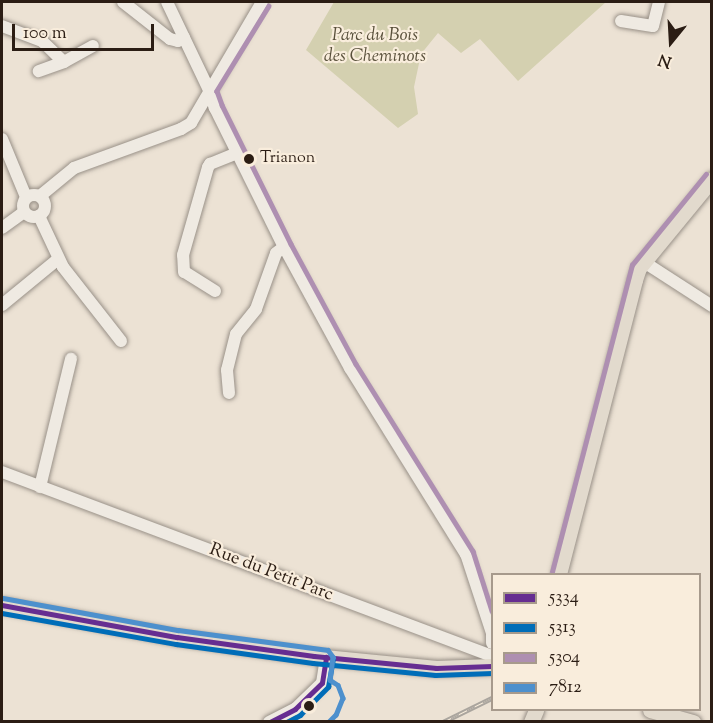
<!DOCTYPE html>
<style>
body{margin:0}
#map{position:relative;width:713px;height:723px;overflow:hidden;background:#ece2d4;font-family:"Sorts Mill Goudy",serif}
div>[style]{position:absolute}
.green>*{inset:0;background:#d4d0b0}
.roads{filter:drop-shadow(0 0 2px #999188) drop-shadow(0 0 2px #999188)}
.minor>*{height:12px;margin:-6px;padding:0 6px;transform-origin:6px;border-radius:6px;background:#efeae2}
.minor>.ring{margin:-6px;padding:0;box-sizing:content-box;background:none;border:12px solid #efeae2;border-radius:50%}
.major>*{height:15px;margin:-7.5px;padding:0 7.5px;transform-origin:7.5px;border-radius:7.5px;background:#e2dacd}
.rail>*{height:5px;margin-top:-2.5px;transform-origin:0;background:repeating-linear-gradient(90deg,#f9eddc 0 9px,#aaa59e 0 18px);box-sizing:border-box;border-block:2px solid #aaa59e}
.bus-1>*{height:4.5px;margin:-2.25px;padding:0 2.25px;transform-origin:2.25px;border-radius:2.25px;background:#662d91}
.bus-2>*{height:4.5px;margin:-2.25px;padding:0 2.25px;transform-origin:2.25px;border-radius:2.25px;background:#006db8}
.bus-3>*{height:4.5px;margin:-2.25px;padding:0 2.25px;transform-origin:2.25px;border-radius:2.25px;background:#ae8fb1}
.bus-4>*{height:4.5px;margin:-2.25px;padding:0 2.25px;transform-origin:2.25px;border-radius:2.25px;background:#4d90cd}
.dots>*{width:16px;height:16px;translate:-50% -50%;box-sizing:border-box;border:3px solid #f9eddc;border-radius:50%}
span{translate:-50% -50%;white-space:nowrap;text-align:center;line-height:1.15;-webkit-text-stroke:4.5px #f9eddc;paint-order:stroke}
.bus-label{font-size:16px;color:#2b1d14}
.left{translate:0 -50%;text-align:left}
.park-label{font-size:18px;color:#584f3a;font-style:italic}
.street-label{font-size:18px;color:#2b1d14}
.frame{position:absolute;inset:0;border:3px solid #2b1d14;pointer-events:none}
.legend{position:absolute;left:491px;top:573px;width:210px;height:138px;box-sizing:border-box;background:#f9eddc;border:2px solid #a79a8c;margin:0;padding:8px 10px;list-style:none;font-size:18px;color:#2b1d14}
.legend li{display:flex;align-items:center;gap:12px;height:30px}
.legend b{width:30px;border:2px solid #a79a8c}
.north{position:absolute;left:641px;top:12px;width:60px;height:60px;-webkit-text-stroke:4px #f9eddc;paint-order:stroke;rotate:198deg;font-size:16px;font-weight:700;line-height:24px;text-align:center;color:#2b1d14}
.north::after{content:'';display:block;margin:auto;width:21px;height:27px;background:#2b1d14;clip-path:polygon(50% 0,100% 100%,50% 72%,0 100%)}
.scale{position:absolute;left:12px;top:24px;width:142px;height:27px;box-sizing:border-box;border:3px solid #2b1d14;border-top:0;padding-left:8px;font-size:18px;line-height:21px;white-space:nowrap;color:#2b1d14;-webkit-text-stroke:4px #f9eddc;paint-order:stroke}
</style>
<div id="map">
<div class="green">
<i style="clip-path:polygon(334px 2px,606px 2px,518px 81px,480px 39px,461px 53px,438px 33px,421px 54px,414px 87px,418px 114px,398px 128px,306px 50px)"></i>
</div>
<div class="roads">
<div class="minor">
<i style="left:123px;top:2px;width:60px;rotate:38.2deg"></i>
<i style="left:170px;top:39px;width:8px;rotate:14deg"></i>
<i style="left:178px;top:41px;width:7px;rotate:-34deg"></i>
<i style="left:167px;top:2px;width:98px;rotate:64.5deg"></i>
<i style="left:209px;top:90px;width:19px;rotate:72deg"></i>
<i style="left:215px;top:108px;width:155px;rotate:63.6deg"></i>
<i style="left:284px;top:247px;width:138px;rotate:61.4deg"></i>
<i style="left:350px;top:368px;width:219px;rotate:58.1deg"></i>
<i style="left:466px;top:554px;width:83px;rotate:71.8deg"></i>
<i style="left:492px;top:633px;width:10px;rotate:90deg"></i>
<i style="left:621px;top:21px;width:32px;rotate:9deg"></i>
<i style="left:653px;top:26px;width:25px;rotate:-76deg"></i>
<i style="left:2px;top:26px;width:43px;rotate:20.6deg"></i>
<i style="left:42px;top:41px;width:30px;rotate:44deg"></i>
<i style="left:64px;top:62px;width:27px;rotate:160deg"></i>
<i style="left:64px;top:62px;width:33px;rotate:-29deg"></i>
<i style="left:2px;top:139px;width:63px;rotate:67.5deg"></i>
<i class="ring" style="left:23px;top:195px;width:10px;height:10px"></i>
<i style="left:40px;top:196px;width:44px;rotate:-39.5deg"></i>
<i style="left:74px;top:168px;width:114px;rotate:-20deg"></i>
<i style="left:181px;top:129px;width:12px;rotate:-31deg"></i>
<i style="left:191px;top:123px;width:140px;rotate:-59.6deg"></i>
<i style="left:39px;top:216px;width:56px;rotate:64.8deg"></i>
<i style="left:63px;top:267px;width:94px;rotate:51.9deg"></i>
<i style="left:2px;top:228px;width:27px;rotate:-36deg"></i>
<i style="left:644px;top:262px;width:81px;rotate:32.9deg"></i>
<i style="left:215px;top:291px;width:36px;rotate:-148deg"></i>
<i style="left:184px;top:272px;width:17px;rotate:-93deg"></i>
<i style="left:183px;top:255px;width:91px;rotate:-74.1deg"></i>
<i style="left:208px;top:167px;width:4px;rotate:-56deg"></i>
<i style="left:210px;top:164px;width:29px;rotate:-22deg"></i>
<i style="left:2px;top:305px;width:72px;rotate:-39.4deg"></i>
<i style="left:229px;top:393px;width:23px;rotate:-95deg"></i>
<i style="left:227px;top:370px;width:37px;rotate:-76deg"></i>
<i style="left:236px;top:334px;width:32px;rotate:-51deg"></i>
<i style="left:256px;top:309px;width:59px;rotate:-70.3deg"></i>
<i style="left:276px;top:253px;width:10px;rotate:-37deg"></i>
<i style="left:2px;top:472px;width:523px;rotate:20.58deg"></i>
<i style="left:40px;top:487px;width:132px;rotate:-76.4deg"></i>
<i style="left:269px;top:722px;width:29px;rotate:-27deg"></i>
<i style="left:295px;top:709px;width:37px;rotate:-44deg"></i>
<i style="left:322px;top:683px;width:26px;rotate:-81deg"></i>
</div>
<div class="major">
<i style="left:559px;top:574px;width:304px;rotate:-75.5deg"></i>
<i style="left:635px;top:280px;width:13px;rotate:-72deg"></i>
<i style="left:639px;top:268px;width:115px;rotate:-50.6deg"></i>
<i style="left:2px;top:605px;width:178px;rotate:10.4deg"></i>
<i style="left:177px;top:637px;width:138px;rotate:7.9deg"></i>
<i style="left:314px;top:656px;width:123px;rotate:5.6deg"></i>
<i style="left:436px;top:668px;width:56px;rotate:-2deg"></i>
<i style="left:650px;top:710px;width:45px;rotate:15.6deg"></i>
<i style="left:531px;top:722px;width:13px;rotate:-67deg"></i>
</div>
</div>
<div class="rail">
<i style="left:443px;top:722px;width:55px;rotate:-26.1deg"></i>
</div>
<div class="bus-1">
<i style="left:2px;top:605px;width:178px;rotate:10.4deg"></i>
<i style="left:177px;top:637px;width:138px;rotate:7.9deg"></i>
<i style="left:314px;top:656px;width:123px;rotate:5.6deg"></i>
<i style="left:436px;top:668px;width:56px;rotate:-2deg"></i>
<i style="left:270px;top:722px;width:28px;rotate:-27deg"></i>
<i style="left:295px;top:709px;width:37px;rotate:-44deg"></i>
<i style="left:322px;top:683px;width:26px;rotate:-81deg"></i>
</div>
<div class="bus-2">
<i style="left:2px;top:613px;width:177px;rotate:10.1deg"></i>
<i style="left:176px;top:644px;width:138px;rotate:7.9deg"></i>
<i style="left:313px;top:663px;width:123px;rotate:5.6deg"></i>
<i style="left:435px;top:675px;width:57px;rotate:-2deg"></i>
<i style="left:287px;top:722px;width:15px;rotate:-28deg"></i>
<i style="left:300px;top:715px;width:40px;rotate:-45deg"></i>
<i style="left:328px;top:687px;width:29px;rotate:-80deg"></i>
</div>
<div class="bus-3">
<i style="left:269px;top:6px;width:100px;rotate:121.5deg"></i>
<i style="left:217px;top:91px;width:15px;rotate:70deg"></i>
<i style="left:222px;top:105px;width:155px;rotate:63.6deg"></i>
<i style="left:291px;top:244px;width:136px;rotate:61.6deg"></i>
<i style="left:356px;top:364px;width:221px;rotate:58deg"></i>
<i style="left:473px;top:551px;width:63px;rotate:72.4deg"></i>
<i style="left:552px;top:572px;width:317px;rotate:-75.4deg"></i>
<i style="left:632px;top:265px;width:117px;rotate:-50.9deg"></i>
</div>
<div class="bus-4">
<i style="left:3px;top:598px;width:178px;rotate:10.4deg"></i>
<i style="left:178px;top:630px;width:151px;rotate:7.6deg"></i>
<i style="left:328px;top:650px;width:9px;rotate:54deg"></i>
<i style="left:333px;top:657px;width:23px;rotate:97deg"></i>
<i style="left:330px;top:680px;width:9px;rotate:32deg"></i>
<i style="left:338px;top:685px;width:14px;rotate:69deg"></i>
<i style="left:343px;top:698px;width:18px;rotate:112deg"></i>
<i style="left:336px;top:715px;width:10px;rotate:135deg"></i>
</div>
<div class="dots">
<i style="left:249px;top:159px;background:#2b1d14"></i>
<i style="left:309px;top:706px;background:#2b1d14"></i>
</div>
<div class="bus-label">
<span class="left" style="left:260px;top:159px">Trianon</span>
</div>
<div class="park-label">
<span style="left:375px;top:47px">Parc du Bois<br>des Cheminots</span>
</div>
<div class="street-label">
<span style="left:271px;top:573px;rotate:21deg">Rue du Petit Parc</span>
</div>
<div class="frame"></div>
<ul class="legend">
<li><b style="height:8px;background:#662d91"></b>5334</li>
<li><b style="height:8px;background:#006db8"></b>5313</li>
<li><b style="height:8px;background:#ae8fb1"></b>5304</li>
<li><b style="height:8px;background:#4d90cd"></b>7812</li>
</ul>
<div class="north">N</div>
<div class="scale">100 m</div>
</div>
